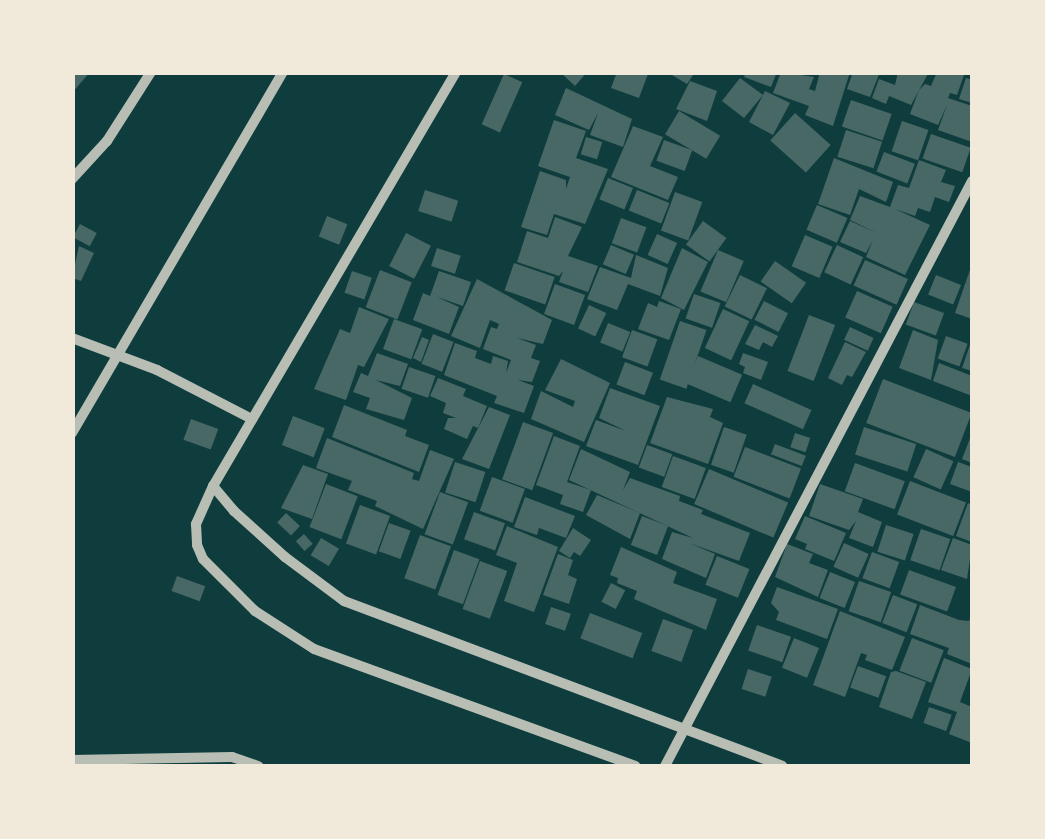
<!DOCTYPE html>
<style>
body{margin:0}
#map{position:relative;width:1045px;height:839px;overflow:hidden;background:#0f3d3e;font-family:"Alegreya Sans",sans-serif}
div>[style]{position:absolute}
.building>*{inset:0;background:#486865;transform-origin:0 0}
.minor>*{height:10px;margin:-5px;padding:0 5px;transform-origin:5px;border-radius:5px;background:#b8beb3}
span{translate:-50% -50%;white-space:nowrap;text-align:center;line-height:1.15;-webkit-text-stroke:8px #f1e9da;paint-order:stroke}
.frame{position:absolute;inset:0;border:75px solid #f1e9da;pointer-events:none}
</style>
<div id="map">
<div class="building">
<i style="clip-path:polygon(72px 72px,90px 72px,72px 93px)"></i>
<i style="clip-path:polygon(560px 72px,587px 72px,575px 86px)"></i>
<i style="clip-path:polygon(617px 72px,648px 74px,639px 98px,611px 88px)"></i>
<i style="clip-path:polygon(667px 72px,695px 72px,687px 84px)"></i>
<i style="clip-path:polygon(746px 72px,777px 72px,771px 87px,744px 77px)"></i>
<i style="clip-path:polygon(781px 72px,814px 77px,809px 89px,815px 91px,820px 72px,850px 72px,833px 126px,805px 115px,809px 106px,773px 93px)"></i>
<i style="clip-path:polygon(853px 72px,880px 72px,870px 97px,847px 89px)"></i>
<i style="clip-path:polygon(898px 72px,929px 72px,911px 105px,889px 96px,886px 104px,872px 98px,879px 79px,895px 85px)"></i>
<i style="clip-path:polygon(937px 72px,965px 72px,957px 95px,950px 93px,948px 98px,972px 106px,972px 142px,938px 130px,947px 105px,938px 125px,910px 114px,919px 90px,925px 84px,931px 86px)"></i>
<i style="left:504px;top:74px;width:20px;height:55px;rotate:24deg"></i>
<i style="clip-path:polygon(740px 78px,763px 95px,765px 91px,790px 103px,773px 135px,749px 122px,763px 95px,744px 118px,722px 101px)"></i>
<i style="clip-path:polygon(966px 78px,972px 80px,972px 103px,959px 99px)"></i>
<i style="clip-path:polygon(690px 81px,717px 91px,707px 121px,676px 109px)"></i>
<i style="clip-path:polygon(566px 88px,632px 119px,623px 147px,590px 135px,598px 113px,589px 130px,555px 115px)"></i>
<i style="left:851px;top:100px;width:43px;height:28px;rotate:19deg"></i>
<i style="left:679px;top:111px;width:48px;height:27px;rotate:31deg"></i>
<i style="left:795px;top:113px;width:48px;height:37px;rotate:42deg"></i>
<i style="clip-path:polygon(554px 120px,586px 131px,576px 158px,608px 169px,585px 224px,554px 214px,547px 235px,521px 227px,540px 171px,566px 180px,566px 189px,570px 177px,538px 166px)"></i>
<i style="left:902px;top:121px;width:28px;height:32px;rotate:19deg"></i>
<i style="clip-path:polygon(633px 126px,663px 137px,650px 166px,678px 177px,668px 200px,611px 177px)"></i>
<i style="left:846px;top:130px;width:38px;height:28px;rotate:18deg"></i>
<i style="left:931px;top:134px;width:42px;height:26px;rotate:19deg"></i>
<i style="left:586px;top:137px;width:17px;height:18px;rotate:17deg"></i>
<i style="left:664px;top:140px;width:30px;height:22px;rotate:20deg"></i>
<i style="left:884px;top:152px;width:33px;height:21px;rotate:21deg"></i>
<i style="clip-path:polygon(834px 158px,893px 182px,886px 202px,859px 189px,850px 215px,818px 204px)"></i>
<i style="clip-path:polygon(919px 160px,946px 170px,941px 182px,955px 186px,949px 202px,935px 197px,930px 212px,918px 208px,915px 216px,895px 209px,930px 225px,905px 275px,866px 257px,873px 240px,866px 253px,840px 242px,850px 221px,877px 233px,850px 220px,860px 196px,890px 207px,898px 185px,909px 188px)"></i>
<i style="left:608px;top:178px;width:27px;height:23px;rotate:22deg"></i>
<i style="left:425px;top:190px;width:35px;height:22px;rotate:18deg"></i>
<i style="left:637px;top:190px;width:35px;height:22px;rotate:22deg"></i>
<i style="left:675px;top:192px;width:29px;height:41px;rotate:20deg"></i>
<i style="left:817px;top:205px;width:33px;height:27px;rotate:23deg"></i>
<i style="left:327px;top:216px;width:22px;height:22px;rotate:22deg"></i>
<i style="clip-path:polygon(555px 217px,582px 227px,568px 256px,598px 266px,588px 292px,559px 282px,563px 271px,559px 276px,517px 262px,527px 231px,548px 238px)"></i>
<i style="left:621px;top:218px;width:27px;height:27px;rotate:20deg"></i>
<i style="left:703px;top:221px;width:29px;height:29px;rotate:36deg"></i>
<i style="left:80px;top:224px;width:19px;height:15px;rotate:28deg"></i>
<i style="left:406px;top:233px;width:28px;height:37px;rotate:27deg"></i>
<i style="left:657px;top:234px;width:22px;height:23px;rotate:24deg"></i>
<i style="left:805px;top:235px;width:30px;height:34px;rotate:23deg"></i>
<i style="left:611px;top:245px;width:25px;height:21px;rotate:23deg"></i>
<i style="left:837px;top:245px;width:29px;height:30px;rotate:25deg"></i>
<i style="clip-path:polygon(79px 246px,94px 253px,81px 281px,72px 278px)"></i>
<i style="left:437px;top:248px;width:25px;height:19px;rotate:18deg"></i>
<i style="clip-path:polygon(682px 248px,708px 262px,684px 310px,661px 298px)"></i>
<i style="left:718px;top:250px;width:28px;height:45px;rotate:23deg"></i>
<i style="clip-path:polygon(636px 255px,668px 268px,660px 296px,628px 284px,617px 310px,587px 299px,600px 267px,631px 278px)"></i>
<i style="left:865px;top:260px;width:47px;height:28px;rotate:24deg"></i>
<i style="left:775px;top:261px;width:38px;height:25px;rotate:35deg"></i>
<i style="left:514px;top:263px;width:43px;height:29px;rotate:19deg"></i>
<i style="clip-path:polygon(972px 264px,972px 319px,955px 313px)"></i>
<i style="left:380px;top:270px;width:34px;height:40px;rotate:21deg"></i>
<i style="left:352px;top:271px;width:21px;height:23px;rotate:19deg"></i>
<i style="clip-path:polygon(439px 271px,471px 282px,463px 306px,437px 297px,459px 307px,449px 334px,413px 320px,423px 293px,430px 296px)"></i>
<i style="left:740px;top:275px;width:30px;height:35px;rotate:26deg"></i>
<i style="left:936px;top:275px;width:27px;height:21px;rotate:22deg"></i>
<i style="clip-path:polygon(477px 279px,552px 320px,543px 344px,517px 338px,536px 345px,531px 358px,540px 361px,532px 382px,518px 380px,534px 386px,524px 413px,494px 403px,497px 396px,444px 375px,455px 343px,477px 351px,475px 358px,491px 364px,493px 356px,508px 361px,506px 373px,511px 360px,483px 349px,491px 327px,497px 329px,499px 324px,490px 320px,480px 348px,451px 336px)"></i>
<i style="left:555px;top:284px;width:32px;height:32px;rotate:20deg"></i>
<i style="left:857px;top:291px;width:39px;height:29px;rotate:24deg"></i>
<i style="left:694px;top:294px;width:28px;height:26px;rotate:19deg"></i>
<i style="clip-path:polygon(659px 301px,681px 309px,669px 340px,638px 329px,648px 303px,657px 307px)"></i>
<i style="left:764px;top:301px;width:27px;height:21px;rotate:27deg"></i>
<i style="left:914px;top:302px;width:32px;height:24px;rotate:20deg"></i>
<i style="left:589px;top:305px;width:19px;height:26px;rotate:25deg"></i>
<i style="clip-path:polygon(359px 307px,389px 319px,364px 367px,358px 365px,346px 400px,314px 389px,340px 329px,350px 333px)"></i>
<i style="left:723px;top:309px;width:29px;height:43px;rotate:25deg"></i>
<i style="left:809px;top:315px;width:28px;height:60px;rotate:21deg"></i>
<i style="left:394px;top:319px;width:30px;height:32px;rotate:20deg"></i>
<i style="left:680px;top:321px;width:28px;height:62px;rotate:19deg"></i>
<i style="left:608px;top:323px;width:24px;height:21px;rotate:22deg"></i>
<i style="clip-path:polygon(755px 325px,778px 336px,772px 347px,763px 342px,759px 350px,745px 344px)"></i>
<i style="left:850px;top:327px;width:26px;height:14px;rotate:25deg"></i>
<i style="left:632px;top:330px;width:27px;height:29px;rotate:20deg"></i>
<i style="clip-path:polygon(913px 330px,938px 340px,931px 380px,899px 368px)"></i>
<i style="left:433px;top:334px;width:22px;height:32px;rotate:21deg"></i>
<i style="left:946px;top:336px;width:23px;height:24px;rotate:20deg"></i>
<i style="clip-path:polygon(422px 337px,429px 340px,421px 362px,413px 358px)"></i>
<i style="clip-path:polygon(972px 339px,972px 371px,962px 368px)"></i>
<i style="clip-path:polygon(845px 342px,866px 352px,852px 377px,847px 375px,842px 385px,828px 378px)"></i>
<i style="clip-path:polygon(377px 353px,408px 364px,400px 386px,376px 380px,412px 398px,404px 420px,366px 409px,370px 398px,353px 392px,361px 373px,368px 376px)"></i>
<i style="clip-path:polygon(743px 353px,768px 362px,761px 380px,743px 373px,745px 367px,739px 364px)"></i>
<i style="left:698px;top:356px;width:48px;height:30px;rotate:23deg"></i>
<i style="clip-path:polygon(561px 359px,610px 383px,584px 442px,531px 419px,541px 391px,573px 407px,575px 401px,545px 390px)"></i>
<i style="left:625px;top:362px;width:30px;height:24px;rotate:21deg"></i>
<i style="clip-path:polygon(939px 363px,972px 376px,972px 396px,933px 381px)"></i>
<i style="left:409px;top:367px;width:28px;height:23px;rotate:19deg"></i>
<i style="clip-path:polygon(438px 378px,466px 389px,463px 396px,487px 406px,478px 428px,473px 426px,467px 439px,444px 429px,448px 418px,456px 418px,443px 413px,446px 403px,430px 396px)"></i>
<i style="left:883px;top:379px;width:95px;height:47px;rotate:21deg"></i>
<i style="left:753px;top:384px;width:64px;height:21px;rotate:24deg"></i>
<i style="clip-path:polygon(610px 388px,660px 406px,638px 465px,586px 446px,596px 420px,626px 431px,599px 418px)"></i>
<i style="clip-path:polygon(667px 397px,713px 409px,710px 417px,723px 423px,708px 464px,650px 443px)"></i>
<i style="clip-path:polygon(344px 405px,407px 430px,405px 436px,429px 445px,419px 472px,332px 437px)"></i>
<i style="clip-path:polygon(489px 407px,510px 415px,489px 469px,462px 459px)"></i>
<i style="left:293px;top:416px;width:34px;height:31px;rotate:21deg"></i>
<i style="left:191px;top:419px;width:29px;height:22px;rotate:20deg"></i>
<i style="left:523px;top:422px;width:32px;height:61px;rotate:20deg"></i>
<i style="left:724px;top:427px;width:24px;height:40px;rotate:19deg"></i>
<i style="left:864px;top:427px;width:55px;height:29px;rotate:18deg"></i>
<i style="left:795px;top:433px;width:16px;height:15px;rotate:18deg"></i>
<i style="clip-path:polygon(972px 433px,972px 463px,962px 459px)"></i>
<i style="clip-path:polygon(554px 436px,580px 446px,567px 482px,591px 490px,583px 512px,560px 504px,563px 495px,536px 485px)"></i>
<i style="clip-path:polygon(327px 438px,414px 473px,412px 479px,419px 481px,430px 450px,454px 459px,423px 529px,375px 506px,377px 501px,348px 490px,352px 481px,316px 468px)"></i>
<i style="left:775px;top:444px;width:33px;height:11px;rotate:21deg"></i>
<i style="left:647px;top:445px;width:27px;height:24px;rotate:20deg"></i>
<i style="left:745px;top:447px;width:60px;height:32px;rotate:21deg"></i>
<i style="clip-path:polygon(581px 449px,630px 472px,623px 490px,630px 478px,680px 496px,679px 501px,703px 510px,701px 514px,750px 533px,739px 561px,689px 543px,715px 554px,706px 578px,662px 559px,672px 532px,693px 538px,569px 480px)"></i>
<i style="left:926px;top:449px;width:30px;height:31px;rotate:24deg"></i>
<i style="left:673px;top:456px;width:35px;height:33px;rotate:20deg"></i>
<i style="left:455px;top:462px;width:32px;height:32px;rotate:18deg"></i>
<i style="clip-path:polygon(958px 462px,972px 467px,972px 492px,950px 484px)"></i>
<i style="left:855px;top:463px;width:53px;height:30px;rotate:20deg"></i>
<i style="clip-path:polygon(303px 465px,328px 474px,312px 519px,281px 508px)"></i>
<i style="left:709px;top:469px;width:86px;height:38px;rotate:23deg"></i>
<i style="left:492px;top:477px;width:35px;height:36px;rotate:20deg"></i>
<i style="left:910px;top:481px;width:60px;height:36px;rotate:21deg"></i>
<i style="left:326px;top:484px;width:34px;height:46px;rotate:21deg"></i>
<i style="clip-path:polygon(820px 484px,863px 499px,858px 512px,882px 522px,873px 547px,849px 538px,856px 521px,849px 530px,809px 516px)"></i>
<i style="left:440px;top:492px;width:30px;height:45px;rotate:20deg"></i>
<i style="clip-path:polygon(597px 495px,640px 513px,630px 539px,586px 515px)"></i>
<i style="clip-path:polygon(525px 497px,575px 516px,566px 538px,539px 528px,537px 535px,514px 527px)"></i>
<i style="clip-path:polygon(968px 503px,972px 505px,972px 542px,956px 536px)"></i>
<i style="left:360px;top:505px;width:32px;height:41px;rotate:20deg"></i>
<i style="left:474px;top:512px;width:33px;height:29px;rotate:20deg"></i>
<i style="left:286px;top:513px;width:19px;height:13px;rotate:43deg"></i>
<i style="left:642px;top:516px;width:28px;height:31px;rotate:21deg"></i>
<i style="clip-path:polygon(805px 516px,846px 533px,834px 561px,805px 549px,807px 544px,795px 539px)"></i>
<i style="left:389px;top:523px;width:23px;height:30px;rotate:20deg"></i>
<i style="left:886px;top:525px;width:29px;height:28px;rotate:18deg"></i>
<i style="clip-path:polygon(507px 526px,558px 547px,534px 612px,504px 601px,517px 563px,496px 555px)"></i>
<i style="clip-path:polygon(573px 528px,591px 540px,580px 556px,574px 552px,570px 558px,559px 551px)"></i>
<i style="left:921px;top:529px;width:31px;height:33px;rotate:19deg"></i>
<i style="left:304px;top:534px;width:13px;height:11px;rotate:48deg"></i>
<i style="left:420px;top:535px;width:33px;height:46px;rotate:20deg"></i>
<i style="left:321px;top:538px;width:21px;height:20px;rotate:31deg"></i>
<i style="clip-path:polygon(953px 538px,972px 545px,967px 579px,941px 570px)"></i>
<i style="left:844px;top:543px;width:27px;height:26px;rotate:24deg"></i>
<i style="clip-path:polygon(787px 544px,813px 554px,809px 563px,828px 570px,818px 597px,775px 577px)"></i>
<i style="clip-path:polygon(621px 547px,677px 572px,673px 583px,717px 599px,706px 630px,634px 599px,637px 591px,617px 583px,618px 578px,610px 575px)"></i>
<i style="left:454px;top:550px;width:27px;height:48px;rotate:20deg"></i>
<i style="left:872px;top:552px;width:29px;height:28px;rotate:20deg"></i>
<i style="clip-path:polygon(558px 554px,573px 560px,568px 575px,577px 579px,569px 604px,543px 595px)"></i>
<i style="left:717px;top:556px;width:35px;height:31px;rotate:22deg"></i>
<i style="left:480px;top:561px;width:29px;height:51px;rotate:20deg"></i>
<i style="left:909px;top:570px;width:50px;height:26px;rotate:20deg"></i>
<i style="left:830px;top:572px;width:27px;height:28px;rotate:22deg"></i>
<i style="left:177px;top:576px;width:30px;height:16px;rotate:20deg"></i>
<i style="left:859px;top:581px;width:34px;height:32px;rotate:19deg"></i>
<i style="left:611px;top:583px;width:16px;height:21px;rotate:27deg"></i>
<i style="clip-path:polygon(777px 587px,838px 609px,827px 639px,776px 620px,779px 612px,771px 603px)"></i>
<i style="left:893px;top:595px;width:26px;height:30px;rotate:21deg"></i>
<i style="clip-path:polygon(920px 605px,959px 620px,969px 621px,972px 613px,972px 664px,947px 654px,949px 648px,910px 634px)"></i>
<i style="left:551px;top:607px;width:21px;height:18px;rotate:19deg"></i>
<i style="clip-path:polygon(840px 611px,905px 637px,892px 670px,865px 660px,867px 655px,861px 653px,845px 697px,813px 685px)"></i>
<i style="left:590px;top:613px;width:56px;height:27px;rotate:21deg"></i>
<i style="left:663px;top:619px;width:32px;height:34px;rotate:20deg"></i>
<i style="left:757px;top:625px;width:36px;height:27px;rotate:19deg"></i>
<i style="left:794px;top:638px;width:27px;height:32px;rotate:22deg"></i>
<i style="left:912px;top:638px;width:34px;height:35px;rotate:21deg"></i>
<i style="clip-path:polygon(944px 658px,972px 669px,960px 702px,972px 707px,972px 743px,949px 734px,957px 712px,928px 702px)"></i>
<i style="left:858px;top:666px;width:30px;height:23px;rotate:20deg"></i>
<i style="left:748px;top:669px;width:25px;height:21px;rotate:18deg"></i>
<i style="clip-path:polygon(896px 671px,926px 682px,912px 719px,879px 707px,891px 672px)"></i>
<i style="left:929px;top:707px;width:24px;height:17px;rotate:19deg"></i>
</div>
<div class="minor">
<i style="left:456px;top:72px;width:480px;rotate:120.4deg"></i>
<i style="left:213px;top:486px;width:42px;rotate:114.1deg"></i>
<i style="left:196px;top:524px;width:21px;rotate:87deg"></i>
<i style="left:197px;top:545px;width:15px;rotate:67deg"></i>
<i style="left:203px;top:559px;width:74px;rotate:45deg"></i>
<i style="left:255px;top:611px;width:70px;rotate:32.8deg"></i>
<i style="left:314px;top:649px;width:342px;rotate:20deg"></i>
<i style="left:72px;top:179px;width:52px;rotate:-47.4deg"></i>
<i style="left:107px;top:141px;width:82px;rotate:-57.5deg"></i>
<i style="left:72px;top:338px;width:91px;rotate:20.6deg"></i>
<i style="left:157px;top:370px;width:107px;rotate:27.3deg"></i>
<i style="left:72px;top:433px;width:418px;rotate:-59.7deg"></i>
<i style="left:213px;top:486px;width:33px;rotate:50deg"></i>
<i style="left:234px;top:511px;width:69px;rotate:42deg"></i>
<i style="left:285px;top:557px;width:74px;rotate:36.7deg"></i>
<i style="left:344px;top:601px;width:468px;rotate:20.6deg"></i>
<i style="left:72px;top:760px;width:160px;rotate:-1.1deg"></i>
<i style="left:232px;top:757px;width:28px;rotate:19deg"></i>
<i style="left:665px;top:766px;width:661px;rotate:-62.31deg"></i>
</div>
<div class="frame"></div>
</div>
